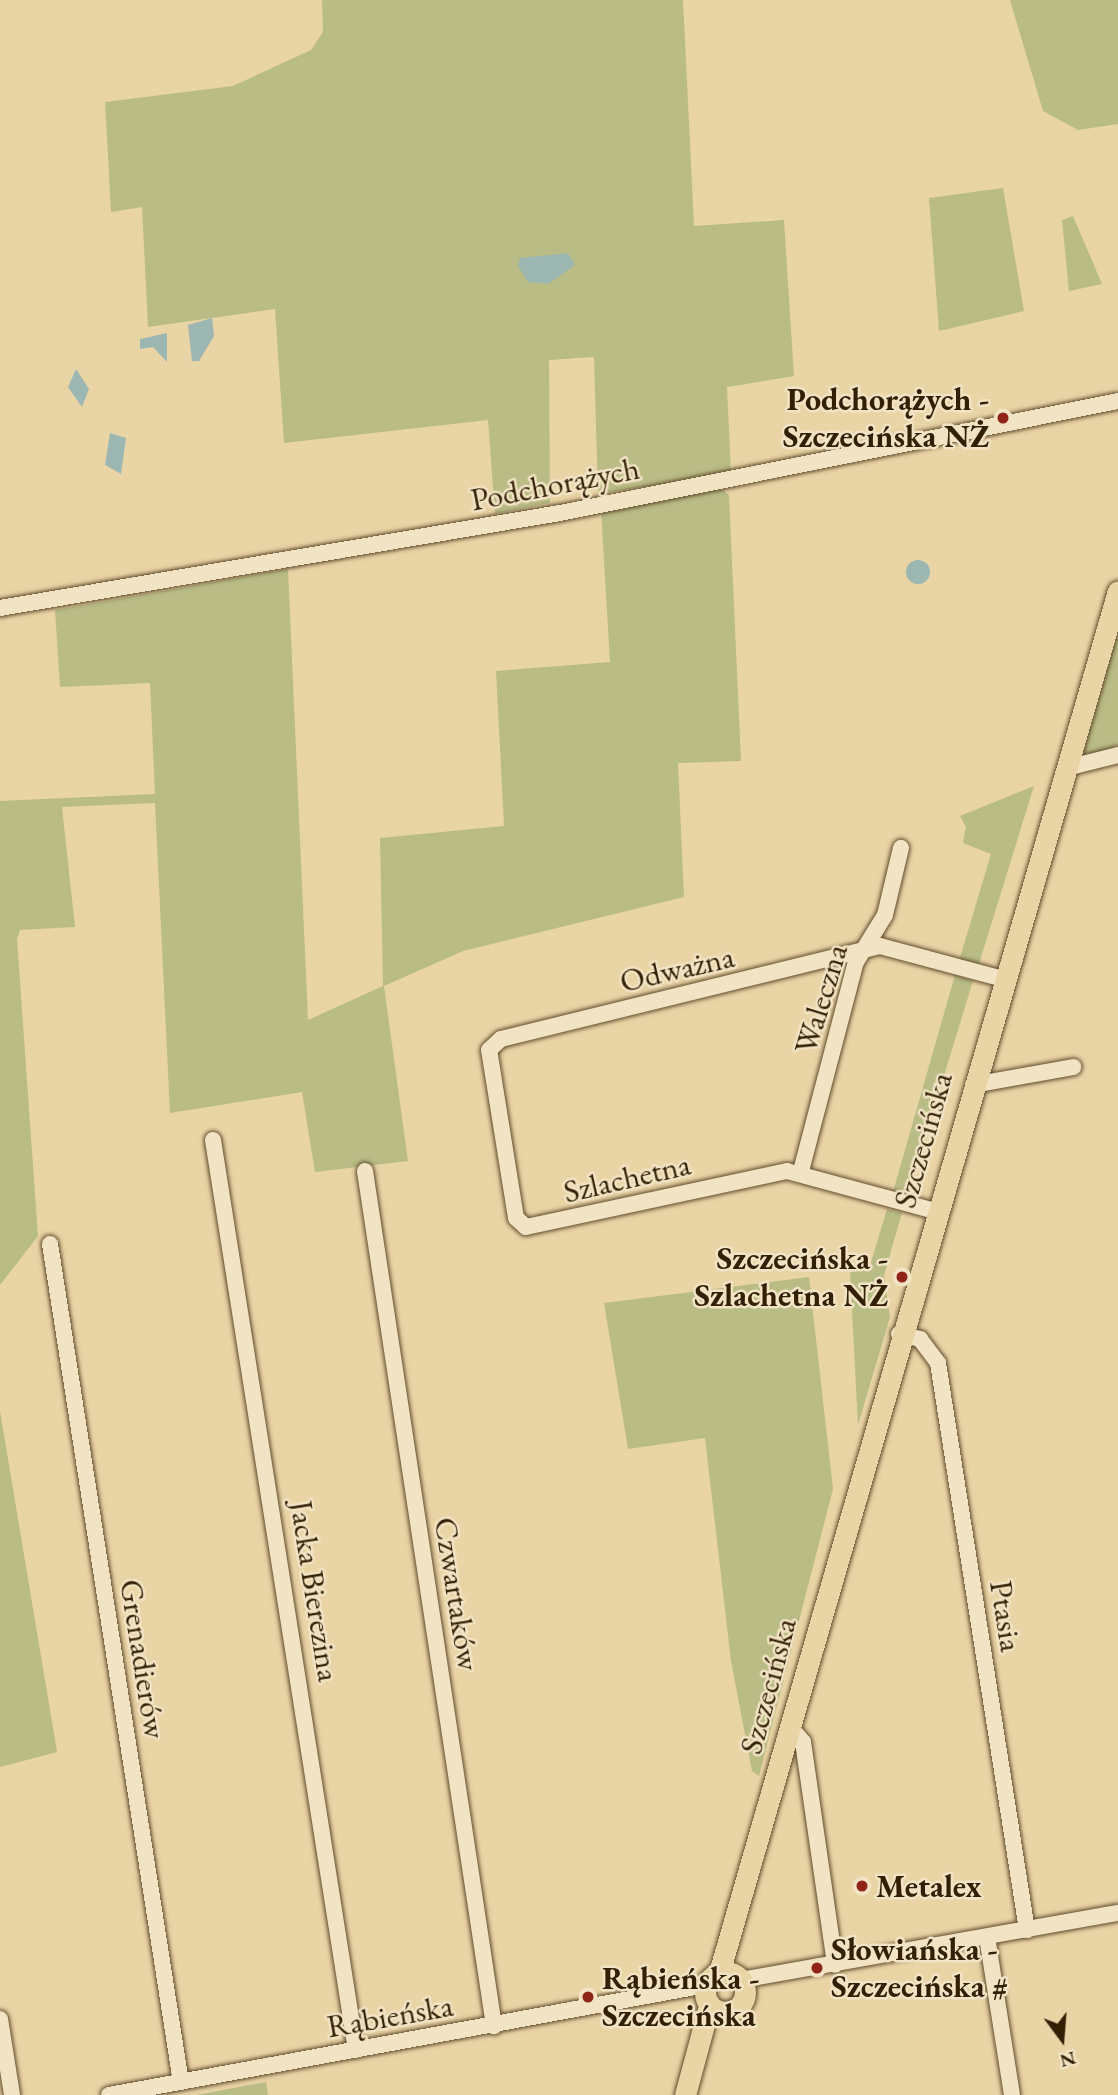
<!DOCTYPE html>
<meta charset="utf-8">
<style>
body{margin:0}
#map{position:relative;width:1118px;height:2095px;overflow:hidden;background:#e9d4a5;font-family:"EB Garamond",serif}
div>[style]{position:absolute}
.green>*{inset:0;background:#b9bc85}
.water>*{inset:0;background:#9cb6b2}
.round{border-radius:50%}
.roads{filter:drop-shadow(0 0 2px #604c2c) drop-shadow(0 0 2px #604c2c)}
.minor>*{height:16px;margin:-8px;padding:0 8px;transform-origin:8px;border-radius:8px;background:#f1e3c4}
.major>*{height:21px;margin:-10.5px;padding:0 10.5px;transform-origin:10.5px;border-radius:10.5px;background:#e9d4a5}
.major>.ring{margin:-10.5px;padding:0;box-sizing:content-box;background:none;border:21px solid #e9d4a5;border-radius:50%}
.dots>*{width:19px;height:19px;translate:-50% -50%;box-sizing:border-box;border:4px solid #f1e3c4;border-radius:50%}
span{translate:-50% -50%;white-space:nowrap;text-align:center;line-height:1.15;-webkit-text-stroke:5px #f1e3c4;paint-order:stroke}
.poi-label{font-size:32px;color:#331f03;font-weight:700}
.right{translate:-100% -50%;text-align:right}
.left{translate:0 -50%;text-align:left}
.street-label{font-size:32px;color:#331f03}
.north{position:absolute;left:1027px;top:2004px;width:70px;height:70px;-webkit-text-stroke:5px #f1e3c4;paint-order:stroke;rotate:164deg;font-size:19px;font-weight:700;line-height:28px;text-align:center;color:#331f03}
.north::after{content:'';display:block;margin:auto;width:24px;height:32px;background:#331f03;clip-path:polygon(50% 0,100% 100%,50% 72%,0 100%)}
</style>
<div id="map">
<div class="green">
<i style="clip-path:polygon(322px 0,683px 0,694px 226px,784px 220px,794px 376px,727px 387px,731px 473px,598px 494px,594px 357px,549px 360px,550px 503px,495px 514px,488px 420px,284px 443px,275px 309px,148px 327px,142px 207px,111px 212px,105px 102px,233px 86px,311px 50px,323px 32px)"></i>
<i style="clip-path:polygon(1010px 0,1118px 0,1118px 124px,1078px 130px,1043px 111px)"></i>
<i style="clip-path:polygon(1003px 188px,1024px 311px,939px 331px,929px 198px)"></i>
<i style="clip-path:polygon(1073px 216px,1102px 284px,1069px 291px,1062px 220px)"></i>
<i style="clip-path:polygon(719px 487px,729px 495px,741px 761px,678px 763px,684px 897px,463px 951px,384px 986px,408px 1161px,315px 1172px,302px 1092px,170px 1113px,155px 803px,62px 807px,75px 927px,20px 930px,17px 939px,38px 1236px,0 1285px,0 801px,155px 794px,150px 683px,60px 687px,55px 610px,288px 569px,308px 1020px,383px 986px,380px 838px,504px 826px,496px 671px,610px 662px,601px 510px)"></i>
<i style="clip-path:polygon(1118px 632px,1118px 745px,1098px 756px,1081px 756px)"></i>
<i style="clip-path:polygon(1034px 786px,978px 967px,959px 961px,991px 854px,963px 843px,966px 827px,960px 816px)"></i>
<i style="clip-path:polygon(955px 975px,973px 981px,907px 1196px,893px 1192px)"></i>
<i style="clip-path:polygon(887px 1209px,902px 1213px,884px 1275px,890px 1317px,858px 1425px,850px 1272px,869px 1269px)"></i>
<i style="clip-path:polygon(809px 1277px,833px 1489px,759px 1776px,752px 1771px,731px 1661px,705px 1438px,628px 1449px,604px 1303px)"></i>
<i style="clip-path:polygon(0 1411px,57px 1752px,0 1767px)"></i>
<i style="clip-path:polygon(266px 2082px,268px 2095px,196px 2095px)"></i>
</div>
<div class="water">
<i style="clip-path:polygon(568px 253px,575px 265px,548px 284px,528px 282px,518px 266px,520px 258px)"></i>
<i style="clip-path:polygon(212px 318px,214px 336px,199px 361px,192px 361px,188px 325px)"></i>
<i style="clip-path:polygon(167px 333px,167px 362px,153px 347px,140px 349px,140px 339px)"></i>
<i style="clip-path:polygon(76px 369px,89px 389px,82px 407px,68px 387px)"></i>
<i style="clip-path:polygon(110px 433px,126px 438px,121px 474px,105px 465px)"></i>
<i class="round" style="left:906px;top:560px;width:24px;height:24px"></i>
</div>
<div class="roads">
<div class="minor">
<i style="left:0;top:608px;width:568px;rotate:-9.63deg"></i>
<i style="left:560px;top:513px;width:569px;rotate:-11.35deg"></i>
<i style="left:1066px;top:768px;width:54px;rotate:-14deg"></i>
<i style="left:973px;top:1085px;width:102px;rotate:-10.2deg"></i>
<i style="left:213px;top:1140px;width:921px;rotate:81.07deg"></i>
<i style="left:365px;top:1171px;width:865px;rotate:81.42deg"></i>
<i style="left:801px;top:1171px;width:216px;rotate:-75.3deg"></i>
<i style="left:856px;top:962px;width:55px;rotate:-58.3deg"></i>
<i style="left:885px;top:915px;width:69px;rotate:-76.6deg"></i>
<i style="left:935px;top:1211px;width:153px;rotate:-164.9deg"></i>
<i style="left:787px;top:1171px;width:267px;rotate:167.9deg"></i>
<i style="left:526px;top:1227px;width:13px;rotate:-138deg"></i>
<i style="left:516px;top:1218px;width:170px;rotate:-99.1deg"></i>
<i style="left:489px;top:1050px;width:16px;rotate:-43deg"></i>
<i style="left:501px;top:1039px;width:390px;rotate:-13.8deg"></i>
<i style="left:880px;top:946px;width:127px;rotate:15deg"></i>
<i style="left:50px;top:1244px;width:848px;rotate:81.12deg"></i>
<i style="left:899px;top:1334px;width:22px;rotate:13deg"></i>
<i style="left:920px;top:1339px;width:30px;rotate:53deg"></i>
<i style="left:938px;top:1363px;width:574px;rotate:81.08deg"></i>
<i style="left:790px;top:1727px;width:20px;rotate:49deg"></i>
<i style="left:803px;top:1742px;width:225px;rotate:81.8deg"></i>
<i style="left:987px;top:1937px;width:160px;rotate:81deg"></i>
<i style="left:741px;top:1980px;width:383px;rotate:-10.1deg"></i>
<i style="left:0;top:2019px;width:77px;rotate:81deg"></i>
<i style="left:109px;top:2095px;width:607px;rotate:-10.44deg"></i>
</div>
<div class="major">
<i class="ring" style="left:705px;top:1972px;width:19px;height:19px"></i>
<i style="left:719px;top:1973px;width:1438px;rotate:-73.9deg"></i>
<i style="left:685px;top:2095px;width:92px;rotate:-74.9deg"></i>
</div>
</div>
<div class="dots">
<i style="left:1003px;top:418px;background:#8f2418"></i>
<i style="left:902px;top:1277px;background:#8f2418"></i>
<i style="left:862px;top:1886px;background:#8f2418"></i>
<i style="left:817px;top:1968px;background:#8f2418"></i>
<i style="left:588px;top:1997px;background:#8f2418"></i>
</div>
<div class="poi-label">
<span class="right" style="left:989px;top:418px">Podchorążych -<br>Szczecińska NŻ</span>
<span class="right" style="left:888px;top:1277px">Szczecińska -<br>Szlachetna NŻ</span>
<span class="left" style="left:876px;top:1886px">Metalex</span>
<span class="left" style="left:831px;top:1968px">Słowiańska -<br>Szczecińska #</span>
<span class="left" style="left:602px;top:1997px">Rąbieńska -<br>Szczecińska</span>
</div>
<div class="street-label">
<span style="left:555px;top:484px;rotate:-11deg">Podchorążych</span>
<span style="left:677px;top:969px;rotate:-13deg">Odważna</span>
<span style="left:821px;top:999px;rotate:-73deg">Waleczna</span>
<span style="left:923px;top:1140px;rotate:-74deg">Szczecińska</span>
<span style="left:627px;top:1178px;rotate:-13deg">Szlachetna</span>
<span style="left:315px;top:1591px;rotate:81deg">Jacka Bierezina</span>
<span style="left:457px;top:1594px;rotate:81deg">Czwartaków</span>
<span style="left:1006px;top:1616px;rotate:81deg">Ptasia</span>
<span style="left:143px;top:1659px;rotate:81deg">Grenadierów</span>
<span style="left:768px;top:1686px;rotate:-75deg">Szczecińska</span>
<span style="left:390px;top:2016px;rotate:-10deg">Rąbieńska</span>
</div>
<div class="north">N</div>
</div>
